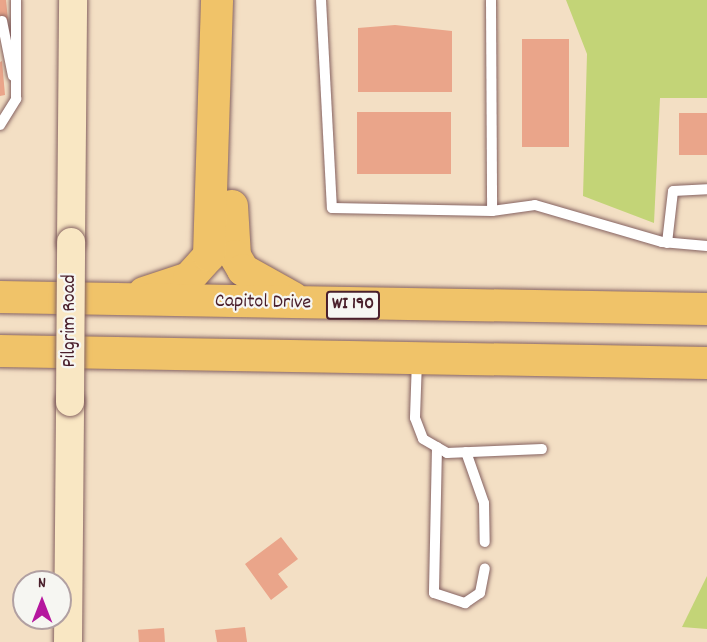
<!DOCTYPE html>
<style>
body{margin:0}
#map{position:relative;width:707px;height:642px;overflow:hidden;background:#f3dfc4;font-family:Dekko,sans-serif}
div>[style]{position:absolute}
.green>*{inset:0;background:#c3d477}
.building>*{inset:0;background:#eaa58a;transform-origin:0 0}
.roads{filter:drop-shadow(0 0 2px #856261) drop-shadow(0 0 2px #856261)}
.service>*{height:10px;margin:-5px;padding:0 5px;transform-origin:5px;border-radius:5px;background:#fff}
.secondary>*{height:28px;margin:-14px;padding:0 14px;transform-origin:14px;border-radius:14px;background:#f9e7c3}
.primary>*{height:32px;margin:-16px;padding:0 16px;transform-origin:16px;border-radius:16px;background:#f0c369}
.bridges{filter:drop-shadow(0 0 2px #856261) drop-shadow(0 0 2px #856261)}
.secondary-bridge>*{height:28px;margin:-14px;padding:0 14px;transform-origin:14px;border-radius:14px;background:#f9e7c3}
span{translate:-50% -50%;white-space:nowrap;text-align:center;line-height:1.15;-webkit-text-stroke:4.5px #f6f6f2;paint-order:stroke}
.shield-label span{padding:2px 4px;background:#f6f6f2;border:2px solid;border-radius:4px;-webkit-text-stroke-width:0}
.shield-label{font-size:18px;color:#4a1f2b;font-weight:700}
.street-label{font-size:20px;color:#4a1f2b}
.north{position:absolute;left:12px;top:570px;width:60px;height:60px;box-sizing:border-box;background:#f6f6f2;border:2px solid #b1a0a2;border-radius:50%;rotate:0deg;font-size:16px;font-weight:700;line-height:24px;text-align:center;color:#4a1f2b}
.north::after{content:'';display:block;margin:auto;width:21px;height:27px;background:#b5179e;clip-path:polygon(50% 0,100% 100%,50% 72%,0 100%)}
</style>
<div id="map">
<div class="green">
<i style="clip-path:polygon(566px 0,707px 0,707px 98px,660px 98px,654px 223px,583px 196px,587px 54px)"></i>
<i style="clip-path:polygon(707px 576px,707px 629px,682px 627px)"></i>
</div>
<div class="building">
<i style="clip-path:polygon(0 0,6px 0,8px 20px,0 21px)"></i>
<i style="clip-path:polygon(395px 25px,452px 31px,452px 92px,358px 92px,358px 28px)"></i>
<i style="left:522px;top:39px;width:47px;height:108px"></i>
<i style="clip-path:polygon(2px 61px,5px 95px,0 96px,0 62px)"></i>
<i style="left:357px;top:112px;width:94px;height:62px"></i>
<i style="left:679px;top:113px;width:28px;height:42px"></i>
<i style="clip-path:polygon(281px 537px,298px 559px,278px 574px,288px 587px,271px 600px,245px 564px)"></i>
<i style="clip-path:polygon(245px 627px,247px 642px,217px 642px,215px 630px)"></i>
<i style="left:164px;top:628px;width:14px;height:26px;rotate:86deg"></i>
</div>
<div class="roads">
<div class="service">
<i style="left:321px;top:0;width:208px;rotate:87deg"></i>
<i style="left:332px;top:208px;width:160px;rotate:1.1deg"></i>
<i style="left:492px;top:211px;width:43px;rotate:-7.9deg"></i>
<i style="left:535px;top:205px;width:132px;rotate:16.2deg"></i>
<i style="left:662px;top:242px;width:45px;rotate:5.1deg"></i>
<i style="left:491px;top:0;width:211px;rotate:89.7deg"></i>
<i style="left:2px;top:21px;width:56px;rotate:78.7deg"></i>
<i style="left:0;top:125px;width:31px;rotate:-58deg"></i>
<i style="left:16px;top:99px;width:99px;rotate:-90deg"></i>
<i style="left:667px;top:243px;width:52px;rotate:-83.4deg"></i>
<i style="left:673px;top:191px;width:34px;rotate:-3deg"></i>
<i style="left:417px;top:360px;width:58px;rotate:92deg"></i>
<i style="left:415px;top:418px;width:22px;rotate:69deg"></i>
<i style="left:423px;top:439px;width:28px;rotate:30deg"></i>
<i style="left:447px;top:453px;width:95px;rotate:-2.4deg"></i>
<i style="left:437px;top:447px;width:146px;rotate:91.2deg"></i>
<i style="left:434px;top:593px;width:33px;rotate:18deg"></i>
<i style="left:465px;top:603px;width:18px;rotate:-34deg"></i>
<i style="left:480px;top:593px;width:25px;rotate:-79deg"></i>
<i style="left:466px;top:452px;width:54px;rotate:70.6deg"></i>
<i style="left:484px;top:503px;width:39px;rotate:89deg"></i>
</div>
<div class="secondary">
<i style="left:71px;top:242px;width:242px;rotate:-89.5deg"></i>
<i style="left:68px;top:642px;width:240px;rotate:-89.5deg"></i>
</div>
<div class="primary">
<i style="left:232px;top:206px;width:50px;rotate:86.6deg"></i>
<i style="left:235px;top:256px;width:16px;rotate:60deg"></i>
<i style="left:243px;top:270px;width:57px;rotate:29.2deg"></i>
<i style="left:144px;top:293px;width:47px;rotate:-18.4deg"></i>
<i style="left:189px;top:278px;width:30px;rotate:-48deg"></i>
<i style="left:209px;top:256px;width:256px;rotate:-88.2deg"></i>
<i style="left:0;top:297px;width:707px;rotate:0.97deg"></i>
<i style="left:0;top:351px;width:707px;rotate:0.97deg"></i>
</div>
</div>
<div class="bridges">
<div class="secondary-bridge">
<i style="left:70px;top:402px;width:160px;rotate:-89.6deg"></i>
</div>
</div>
<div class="shield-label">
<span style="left:353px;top:305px">WI 190</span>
</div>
<div class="street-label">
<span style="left:263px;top:303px;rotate:1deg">Capitol Drive</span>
<span style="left:70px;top:321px;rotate:-90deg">Pilgrim Road</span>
</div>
<div class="north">N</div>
</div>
